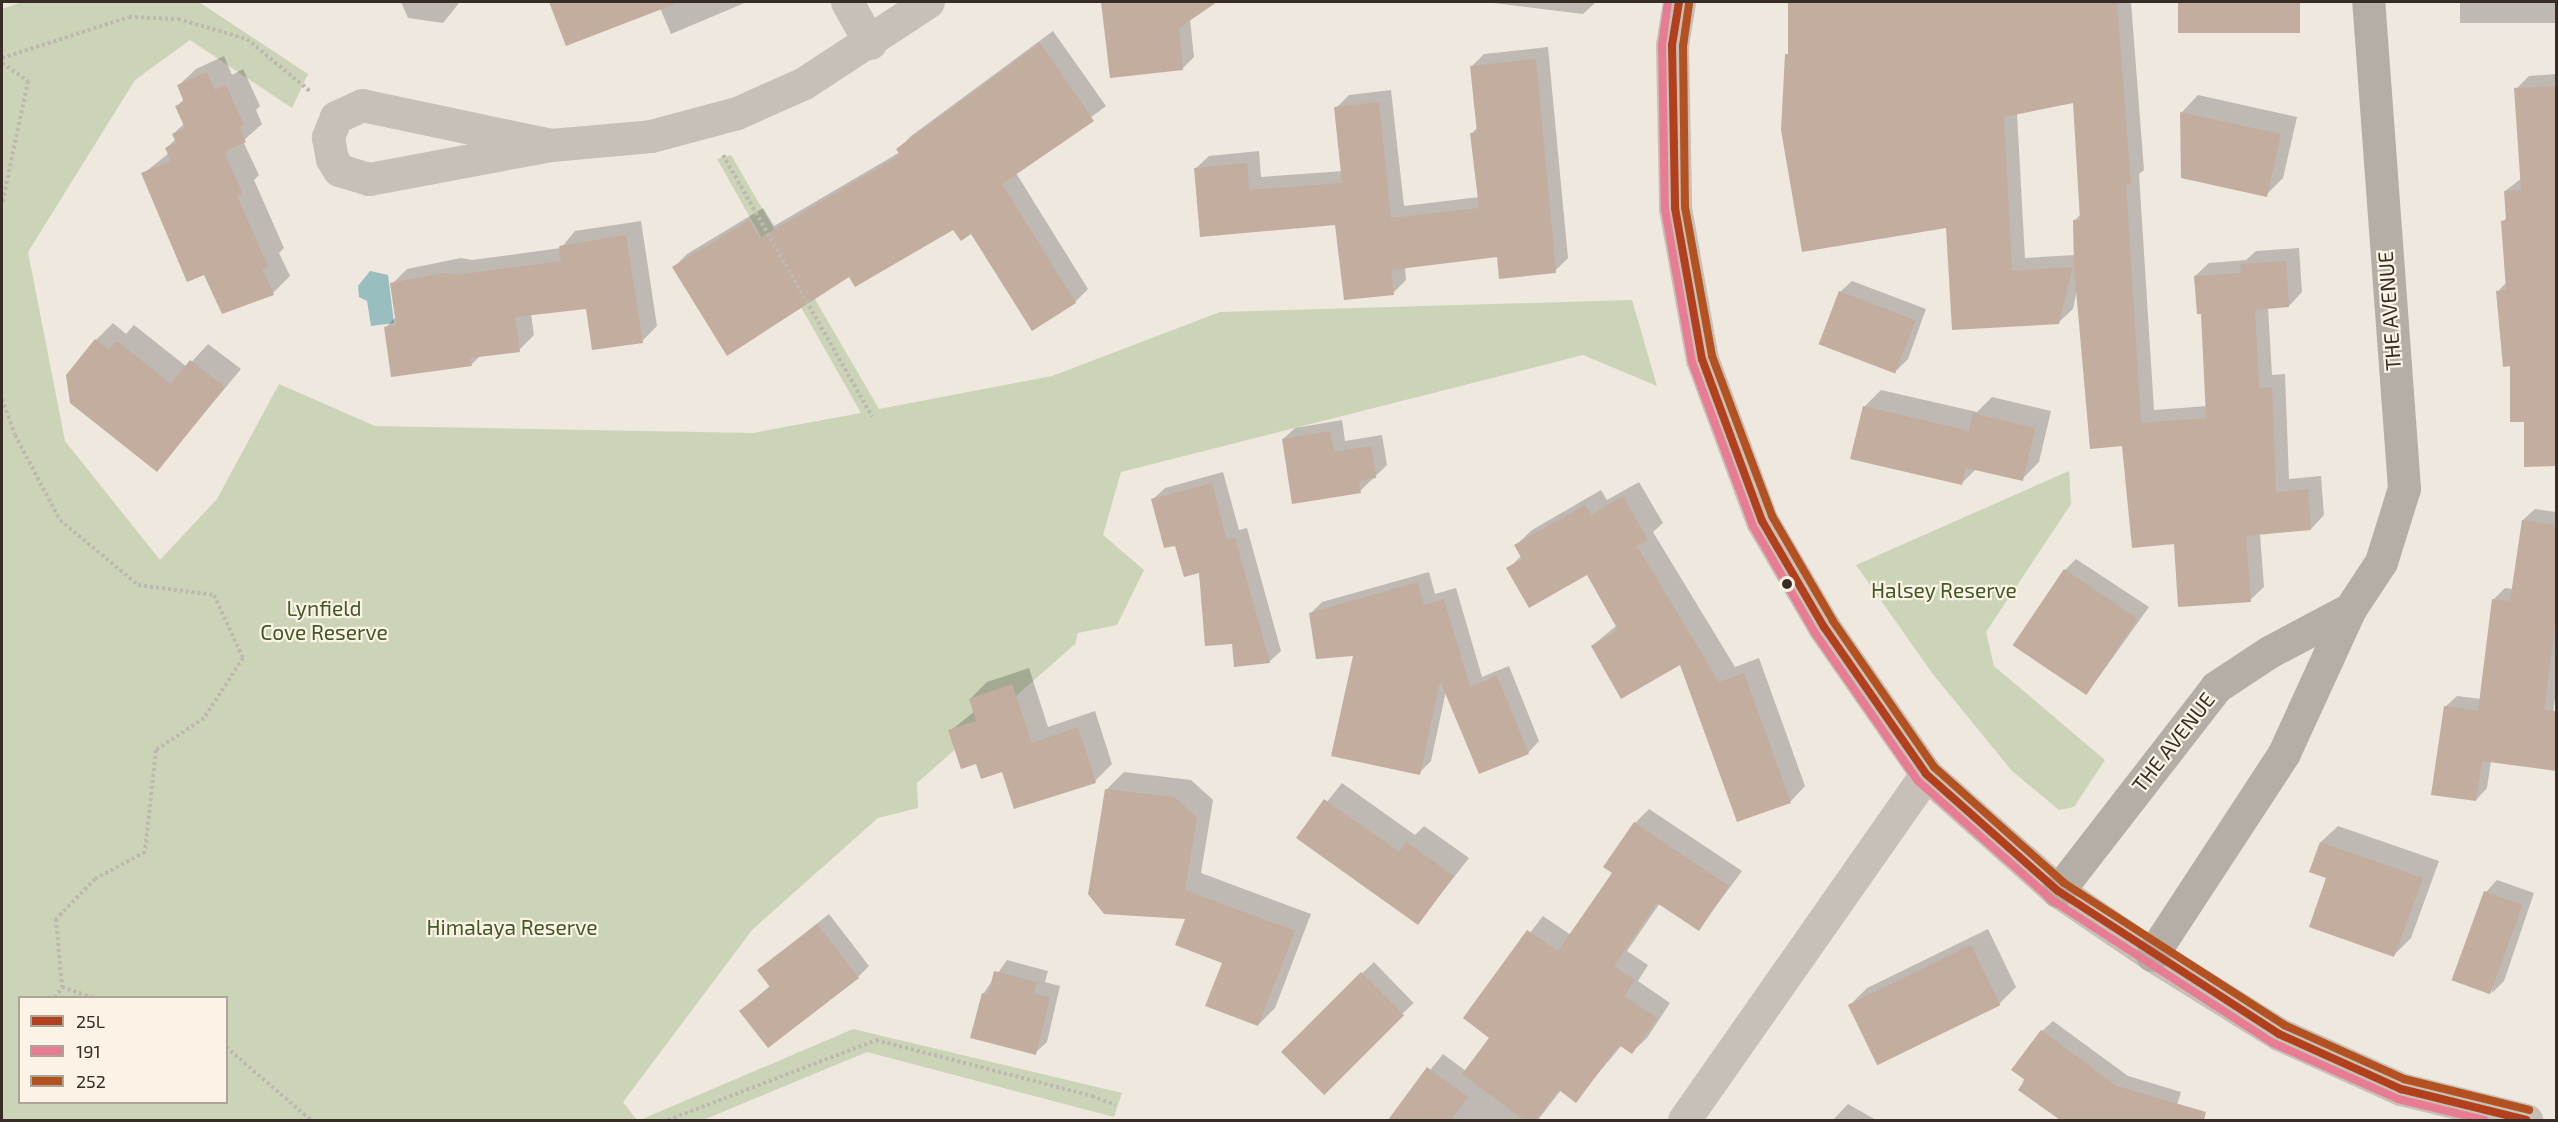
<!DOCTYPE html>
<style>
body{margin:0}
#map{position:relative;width:2558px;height:1122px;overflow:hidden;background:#eee8df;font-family:"Exo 2",sans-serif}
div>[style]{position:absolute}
.green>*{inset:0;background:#ccd4b7}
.water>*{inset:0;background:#99bec0}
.shadow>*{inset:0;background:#0003;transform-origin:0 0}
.building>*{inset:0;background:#c3ad9f;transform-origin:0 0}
.path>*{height:4px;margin-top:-2px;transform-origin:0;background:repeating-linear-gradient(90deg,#bfb8b1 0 3px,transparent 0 6px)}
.minor>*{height:33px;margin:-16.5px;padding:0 16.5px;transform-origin:16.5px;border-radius:16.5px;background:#c6c0b8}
.major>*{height:33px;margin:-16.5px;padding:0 16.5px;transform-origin:16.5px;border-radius:16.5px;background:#b5aea7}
.bus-1>*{height:8px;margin:-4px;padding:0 4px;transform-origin:4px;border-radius:4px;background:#b3401c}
.bus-2>*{height:8px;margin:-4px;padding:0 4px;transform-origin:4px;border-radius:4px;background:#e87c92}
.bus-3>*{height:8px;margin:-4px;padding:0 4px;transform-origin:4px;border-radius:4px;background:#b35220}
.dots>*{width:16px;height:16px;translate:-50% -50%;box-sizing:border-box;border:3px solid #fbf3e5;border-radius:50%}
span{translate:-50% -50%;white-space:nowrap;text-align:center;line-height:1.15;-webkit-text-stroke:4.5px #fbf3e5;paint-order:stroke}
.street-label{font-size:21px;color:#372d26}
.park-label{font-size:21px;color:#425827}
.frame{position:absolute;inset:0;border:3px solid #372d26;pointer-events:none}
.legend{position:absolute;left:18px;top:996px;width:210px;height:108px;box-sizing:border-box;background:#fbf3e5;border:2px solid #ada499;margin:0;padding:8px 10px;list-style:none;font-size:18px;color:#372d26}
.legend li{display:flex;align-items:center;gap:12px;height:30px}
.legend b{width:30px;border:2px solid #ada499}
</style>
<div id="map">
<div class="green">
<i style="clip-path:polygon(evenodd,22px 2px,199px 2px,308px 74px,292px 108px,190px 40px,135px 80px,28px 252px,65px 441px,160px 560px,217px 499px,279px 384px,375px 426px,753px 433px,861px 413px,717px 159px,731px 155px,879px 409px,1052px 376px,1220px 312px,1632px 300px,1657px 386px,1583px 355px,1121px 472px,1103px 535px,1144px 570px,1117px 625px,1078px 633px,1075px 644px,917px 783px,918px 808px,878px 818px,752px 930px,623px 1102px,637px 1120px,2px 1120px,2px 9px,22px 2px,20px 998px,226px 998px,226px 1102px,20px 1102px,20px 998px)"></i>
<i style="clip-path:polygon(2069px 471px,2071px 504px,1986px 632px,1994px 666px,2105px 760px,2074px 807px,2059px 810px,2012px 771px,1932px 673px,1856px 565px)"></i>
<i style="clip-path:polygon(853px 1029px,1122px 1093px,1114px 1117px,867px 1052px,703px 1120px,640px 1120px)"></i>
</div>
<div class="water">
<i style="clip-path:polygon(370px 271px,388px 275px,394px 323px,371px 326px,367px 301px,359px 297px,358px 286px)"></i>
</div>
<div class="shadow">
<i style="clip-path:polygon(401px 2px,460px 2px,443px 23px,408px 18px)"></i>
<i style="clip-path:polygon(551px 2px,747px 2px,671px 34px,660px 8px,567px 44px)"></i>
<i style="clip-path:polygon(1103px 2px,1215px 2px,1190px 19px,1194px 57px,1182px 69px,1111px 77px)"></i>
<i style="clip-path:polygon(1485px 2px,1596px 2px,1583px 14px)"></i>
<i style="clip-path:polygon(evenodd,1790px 2px,2131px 2px,2144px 170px,2139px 174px,2154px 410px,2207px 406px,2202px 312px,2195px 276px,2209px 263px,2246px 260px,2256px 251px,2299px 248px,2302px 292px,2289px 306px,2268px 307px,2272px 375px,2285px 374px,2289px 479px,2321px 476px,2324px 515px,2311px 529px,2260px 534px,2264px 587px,2250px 600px,2175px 542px,2123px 444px,2077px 290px,2073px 309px,2059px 322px,1948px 227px,1787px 55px,1790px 52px,1790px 2px,2075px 101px,2081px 214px,2074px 221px,2075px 255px,2025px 258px,2017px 113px,2075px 101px)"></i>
<i style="clip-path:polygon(2179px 2px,2267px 2px,2267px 18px,2180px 31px)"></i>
<i style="left:2460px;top:2px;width:96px;height:21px"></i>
<i style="clip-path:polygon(1053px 31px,1106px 106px,1016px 173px,1088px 289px,1075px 302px,972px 232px,953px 228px,850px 274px,674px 267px,687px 254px,763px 208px,774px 226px,900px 152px,898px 149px,911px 136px)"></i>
<i style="clip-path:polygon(1548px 47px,1568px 258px,1555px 271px,1498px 256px,1405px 267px,1406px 280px,1393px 293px,1337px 223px,1201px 235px,1195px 169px,1209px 156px,1259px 151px,1261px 177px,1343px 171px,1336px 108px,1349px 95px,1391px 90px,1404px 206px,1479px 197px,1471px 134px,1478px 127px,1471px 67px,1484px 54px)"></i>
<i style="clip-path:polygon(224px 56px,232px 75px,243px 69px,260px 106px,256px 110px,262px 124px,243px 141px,259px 175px,254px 180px,284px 248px,279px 253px,290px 276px,273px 293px,205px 273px,143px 174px,169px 153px,166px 148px,176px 139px,173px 134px,185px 123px,177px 106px,184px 99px,179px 85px,196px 69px)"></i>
<i style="clip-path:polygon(2556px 74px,2556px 465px,2526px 465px,2525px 420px,2497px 292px,2507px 282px,2503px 222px,2507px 217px,2505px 191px,2522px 178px,2516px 89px,2529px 76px)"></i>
<i style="clip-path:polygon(2198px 95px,2297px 117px,2283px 178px,2266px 195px,2183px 177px,2182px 112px)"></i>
<i style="clip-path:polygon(641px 221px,657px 326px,642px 341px,587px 307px,531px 314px,534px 335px,519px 350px,481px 355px,471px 365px,386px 327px,396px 317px,392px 284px,407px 269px,461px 258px,472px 260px,561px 248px,575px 231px)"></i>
<i style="clip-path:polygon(1852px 281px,1926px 309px,1908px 359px,1896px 371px,1840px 292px)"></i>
<i style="clip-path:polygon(113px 323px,126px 334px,134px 325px,187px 367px,208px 344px,241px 369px,157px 470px,96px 340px)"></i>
<i style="clip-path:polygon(1881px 390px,1977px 412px,1992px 397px,2051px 411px,2039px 462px,2022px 479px,1976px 469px,1962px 483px,1864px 407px)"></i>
<i style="clip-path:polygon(1342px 420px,1345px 441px,1382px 435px,1387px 465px,1360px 491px,1283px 439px,1295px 428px)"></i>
<i style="clip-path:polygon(1223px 472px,1239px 530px,1247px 528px,1281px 651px,1269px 662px,1233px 643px,1200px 571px,1176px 544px,1153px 499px,1165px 488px)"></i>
<i style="clip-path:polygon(1639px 482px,1663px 523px,1653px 532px,1735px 667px,1759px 658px,1805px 786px,1790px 802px,1681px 663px,1592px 646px,1617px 625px,1587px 573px,1508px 569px,1522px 555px,1516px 545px,1532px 530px,1601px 490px,1607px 500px)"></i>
<i style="clip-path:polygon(2535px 509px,2556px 512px,2556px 689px,2548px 755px,2491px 761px,2487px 788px,2476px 800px,2445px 707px,2457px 696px,2481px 699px,2494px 599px,2505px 588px,2514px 589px,2523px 520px)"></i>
<i style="clip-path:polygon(2076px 559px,2149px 607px,2088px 692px,2065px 570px)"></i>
<i style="clip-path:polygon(1429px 572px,1435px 594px,1456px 588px,1482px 677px,1509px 666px,1539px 741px,1528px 753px,1446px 691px,1431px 761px,1419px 773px,1355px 654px,1310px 614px,1322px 602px)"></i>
<i style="clip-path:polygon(1029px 668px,1048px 727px,1095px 711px,1112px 764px,1095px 781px,1003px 770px,977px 762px,950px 731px,975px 711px,970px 699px,987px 682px)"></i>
<i style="clip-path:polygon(1124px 772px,1191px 780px,1213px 800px,1201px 873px,1311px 914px,1275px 1008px,1258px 1025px,1224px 962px,1188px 917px,1107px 789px)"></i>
<i style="clip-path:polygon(1342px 783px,1415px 835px,1424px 826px,1469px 858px,1418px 923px,1298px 838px)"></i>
<i style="clip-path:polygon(1649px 809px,1742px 871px,1699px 929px,1660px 903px,1627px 951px,1648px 965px,1638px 981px,1670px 1003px,1647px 1038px,1632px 1052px,1622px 1045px,1575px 1101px,1561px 1090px,1538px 1120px,1390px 1120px,1443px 1054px,1466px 1071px,1491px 1037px,1465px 1018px,1543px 916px,1571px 935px,1614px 873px,1635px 823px)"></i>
<i style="clip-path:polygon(2338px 826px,2439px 861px,2411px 938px,2394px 955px,2328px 878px,2321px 842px)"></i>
<i style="clip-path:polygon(2497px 880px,2534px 893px,2504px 981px,2492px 993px,2486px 892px)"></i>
<i style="clip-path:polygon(829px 914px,869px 966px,858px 977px,741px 1011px,771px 985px,759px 970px)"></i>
<i style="clip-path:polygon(1988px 929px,2016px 987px,1999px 1004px,1850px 1005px,1867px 988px)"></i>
<i style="clip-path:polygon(1007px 960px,1048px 971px,1045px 982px,1060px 986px,1047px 1042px,1035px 1053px,983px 994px)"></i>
<i style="left:1374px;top:962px;width:57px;height:128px;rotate:46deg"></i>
<i style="clip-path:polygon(2053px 1021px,2128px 1076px,2181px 1092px,2172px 1120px,2063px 1120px,2020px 1090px,2042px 1031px)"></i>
<i style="clip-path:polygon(1848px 1104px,1876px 1120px,1833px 1120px)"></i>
</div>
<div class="building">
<i style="clip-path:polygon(549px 2px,675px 2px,675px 4px,566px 46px)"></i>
<i style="clip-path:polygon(1101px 2px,1217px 2px,1179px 28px,1183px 70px,1110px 78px)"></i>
<i style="clip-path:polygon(1788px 2px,2117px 2px,2131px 185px,2126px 184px,2141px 423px,2206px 418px,2201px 314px,2197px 314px,2194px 276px,2241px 273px,2240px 264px,2286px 261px,2289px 307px,2255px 310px,2259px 388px,2272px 387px,2276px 492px,2308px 489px,2311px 530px,2246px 536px,2251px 602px,2178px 607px,2174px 544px,2132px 548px,2122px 446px,2090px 449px,2074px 267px,2073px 220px,2080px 220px,2073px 103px,2004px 117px,2012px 271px,2073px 267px,2059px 324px,1952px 330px,1946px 228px,1802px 252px,1781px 130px,1785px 54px,1788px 54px)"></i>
<i style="left:2178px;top:2px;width:122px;height:31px"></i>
<i style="clip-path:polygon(1040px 43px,1094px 121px,1002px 184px,1076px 303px,1032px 331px,971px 234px,961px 241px,953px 230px,855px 287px,849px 277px,727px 356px,672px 267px,749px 220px,760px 238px,900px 155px,896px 149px)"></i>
<i style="clip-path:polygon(1536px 59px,1556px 273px,1499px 279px,1497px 257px,1391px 270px,1394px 295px,1344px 300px,1335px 225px,1200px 237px,1194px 168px,1247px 163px,1249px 190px,1342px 183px,1334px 107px,1379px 102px,1391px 218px,1479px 208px,1470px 133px,1477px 133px,1470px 66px)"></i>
<i style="clip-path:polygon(207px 72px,215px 90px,226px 85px,244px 125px,239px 127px,246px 142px,227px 150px,225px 155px,243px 194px,237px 196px,268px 266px,262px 269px,274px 295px,222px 314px,204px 275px,187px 282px,141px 173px,171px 161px,165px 148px,176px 143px,172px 134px,185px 128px,175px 106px,184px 102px,177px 85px)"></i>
<i style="clip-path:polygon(2556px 86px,2556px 466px,2524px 467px,2524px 422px,2510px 422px,2510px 366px,2503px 367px,2496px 291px,2506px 290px,2501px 221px,2506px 220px,2504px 191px,2521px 190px,2514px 88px)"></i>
<i style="clip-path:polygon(2180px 112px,2281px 134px,2267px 197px,2181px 178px)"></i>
<i style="clip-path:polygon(626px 235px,643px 343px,592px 350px,586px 309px,515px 317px,520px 352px,470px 358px,472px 366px,391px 377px,384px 327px,396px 325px,390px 283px,445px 273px,457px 275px,561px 261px,559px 246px)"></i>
<i style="left:1839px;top:291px;width:82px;height:57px;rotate:21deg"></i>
<i style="clip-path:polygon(95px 339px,109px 350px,117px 341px,171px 384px,190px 360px,225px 387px,157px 472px,70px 403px,66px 375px)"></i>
<i style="clip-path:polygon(1863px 406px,1969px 431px,1973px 413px,2035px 428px,2023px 481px,1966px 468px,1962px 485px,1850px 459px)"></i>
<i style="clip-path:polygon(1330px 431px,1334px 452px,1371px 446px,1376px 478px,1359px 481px,1361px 493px,1292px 504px,1282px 439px)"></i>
<i style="clip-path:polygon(1212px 483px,1227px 540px,1235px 538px,1270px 663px,1234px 667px,1232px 644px,1205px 646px,1199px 573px,1184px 577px,1175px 546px,1164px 548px,1151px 499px)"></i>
<i style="clip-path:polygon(1623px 496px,1648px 540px,1637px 546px,1719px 682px,1744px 673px,1791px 803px,1737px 822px,1680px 665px,1621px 699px,1591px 646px,1618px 630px,1587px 575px,1529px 608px,1506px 568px,1522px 559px,1514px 545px,1585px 505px,1591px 515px)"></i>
<i style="clip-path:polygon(2522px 520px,2556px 525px,2556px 619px,2544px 710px,2556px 711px,2556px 771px,2482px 761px,2476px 801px,2431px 795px,2444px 706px,2478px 711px,2492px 599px,2510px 601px)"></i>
<i style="left:2064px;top:569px;width:89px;height:92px;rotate:34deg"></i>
<i style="clip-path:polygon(1418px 582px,1424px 605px,1444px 599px,1470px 687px,1497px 676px,1529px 754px,1479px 774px,1440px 681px,1420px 775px,1331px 756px,1353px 656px,1316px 659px,1309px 613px)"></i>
<i style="clip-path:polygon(1012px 684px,1032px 743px,1078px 727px,1096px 783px,1014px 809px,1002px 772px,981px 779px,976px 764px,961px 769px,948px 730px,976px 721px,969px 699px)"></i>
<i style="clip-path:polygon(1105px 789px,1174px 797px,1197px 817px,1185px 890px,1295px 931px,1258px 1026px,1205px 1006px,1222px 963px,1175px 945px,1185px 919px,1104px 914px,1088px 894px)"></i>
<i style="clip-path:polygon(1324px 799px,1399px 852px,1406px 842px,1454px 876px,1418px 925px,1296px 838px)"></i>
<i style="clip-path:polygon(1634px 822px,1729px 886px,1699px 931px,1657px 903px,1614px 966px,1635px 980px,1624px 996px,1657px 1018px,1632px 1054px,1619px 1045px,1576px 1103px,1559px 1090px,1536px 1120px,1524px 1120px,1462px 1074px,1489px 1038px,1463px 1018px,1527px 930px,1558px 951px,1612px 873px,1603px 867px)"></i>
<i style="clip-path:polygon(2320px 842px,2423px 878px,2394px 957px,2309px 927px,2326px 878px,2309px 872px)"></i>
<i style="left:2484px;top:891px;width:41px;height:95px;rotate:20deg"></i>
<i style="clip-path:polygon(817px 924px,859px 978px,768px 1048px,739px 1011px,770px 987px,757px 970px)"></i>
<i style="left:1971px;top:945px;width:67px;height:137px;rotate:64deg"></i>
<i style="clip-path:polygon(994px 971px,1037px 982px,1034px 994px,1050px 997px,1036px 1055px,970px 1038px,982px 993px,988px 995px)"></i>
<i style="left:1361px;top:972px;width:61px;height:113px;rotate:45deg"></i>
<i style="clip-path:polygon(2041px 1030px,2117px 1086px,2206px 1112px,2204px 1120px,2060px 1120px,2018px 1090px,2025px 1080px,2011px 1070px)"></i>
<i style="clip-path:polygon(1427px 1067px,1468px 1097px,1451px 1120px,1388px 1120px)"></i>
</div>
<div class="path">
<i style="left:2px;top:58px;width:133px;rotate:-17.9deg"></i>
<i style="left:129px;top:17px;width:49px;rotate:2.3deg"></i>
<i style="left:178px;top:19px;width:72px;rotate:16.2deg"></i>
<i style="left:247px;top:39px;width:83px;rotate:39.6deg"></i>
<i style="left:2px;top:63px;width:32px;rotate:35deg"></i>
<i style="left:28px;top:81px;width:126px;rotate:101.9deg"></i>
<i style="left:723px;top:155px;width:301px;rotate:60.3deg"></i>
<i style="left:2px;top:399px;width:38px;rotate:70deg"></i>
<i style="left:15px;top:435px;width:96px;rotate:62.1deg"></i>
<i style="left:60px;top:520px;width:102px;rotate:39.8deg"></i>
<i style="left:138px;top:585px;width:77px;rotate:7.5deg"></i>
<i style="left:214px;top:595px;width:69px;rotate:65.3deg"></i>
<i style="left:243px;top:658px;width:72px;rotate:123deg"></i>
<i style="left:204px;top:718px;width:58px;rotate:146.3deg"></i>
<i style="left:156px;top:750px;width:103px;rotate:96.2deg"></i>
<i style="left:145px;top:852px;width:57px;rotate:151.6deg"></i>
<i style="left:95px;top:879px;width:56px;rotate:134.3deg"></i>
<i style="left:56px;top:919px;width:68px;rotate:85deg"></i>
<i style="left:62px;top:987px;width:34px;rotate:19deg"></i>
<i style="left:55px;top:998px;width:13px;rotate:-58deg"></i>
<i style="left:226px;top:1047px;width:112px;rotate:40.7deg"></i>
<i style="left:668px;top:1120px;width:223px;rotate:-21deg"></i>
<i style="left:876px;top:1040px;width:223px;rotate:14.5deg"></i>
<i style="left:1092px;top:1096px;width:25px;rotate:21deg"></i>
</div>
<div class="minor">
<i style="left:847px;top:2px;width:47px;rotate:60.7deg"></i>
<i style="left:1679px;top:2px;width:44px;rotate:99.2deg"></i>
<i style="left:1672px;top:45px;width:163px;rotate:88.9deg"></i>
<i style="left:1675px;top:208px;width:153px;rotate:79.9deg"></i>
<i style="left:1702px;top:359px;width:173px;rotate:69.7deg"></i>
<i style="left:1762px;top:521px;width:123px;rotate:59.7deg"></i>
<i style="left:1824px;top:627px;width:179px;rotate:55.2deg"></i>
<i style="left:1926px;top:774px;width:176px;rotate:41.6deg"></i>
<i style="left:2058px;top:891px;width:114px;rotate:34.2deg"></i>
<i style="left:2152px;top:955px;width:150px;rotate:31.9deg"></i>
<i style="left:2279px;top:1034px;width:134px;rotate:24.3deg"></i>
<i style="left:2401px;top:1089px;width:129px;rotate:13.9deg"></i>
<i style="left:551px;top:145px;width:193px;rotate:-168.1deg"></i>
<i style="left:362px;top:105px;width:29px;rotate:155deg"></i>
<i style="left:336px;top:117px;width:22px;rotate:112deg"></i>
<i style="left:328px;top:137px;width:22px;rotate:80deg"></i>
<i style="left:332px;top:159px;width:13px;rotate:58deg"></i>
<i style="left:339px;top:170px;width:31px;rotate:17deg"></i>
<i style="left:369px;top:179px;width:185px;rotate:-10.6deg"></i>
<i style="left:551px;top:145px;width:100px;rotate:-5.1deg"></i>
<i style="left:651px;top:136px;width:89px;rotate:-15deg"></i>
<i style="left:737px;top:113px;width:73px;rotate:-24.1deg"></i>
<i style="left:804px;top:83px;width:148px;rotate:-33.2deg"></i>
<i style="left:1684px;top:1120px;width:422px;rotate:-55deg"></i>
</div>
<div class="major">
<i style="left:2058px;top:891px;width:258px;rotate:-52.2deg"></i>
<i style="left:2216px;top:687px;width:64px;rotate:-33.4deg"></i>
<i style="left:2269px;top:652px;width:92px;rotate:-28deg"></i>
<i style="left:2152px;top:955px;width:241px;rotate:-56.8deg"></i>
<i style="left:2284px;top:753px;width:158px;rotate:-65.4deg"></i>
<i style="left:2350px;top:609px;width:56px;rotate:-56.6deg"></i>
<i style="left:2381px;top:562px;width:77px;rotate:-72.7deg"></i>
<i style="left:2404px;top:488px;width:487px;rotate:-94.2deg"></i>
</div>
<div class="bus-1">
<i style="left:1679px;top:2px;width:44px;rotate:99.2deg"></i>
<i style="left:1672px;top:45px;width:163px;rotate:88.9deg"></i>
<i style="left:1675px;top:208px;width:153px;rotate:79.9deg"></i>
<i style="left:1702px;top:359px;width:173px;rotate:69.7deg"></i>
<i style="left:1762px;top:521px;width:123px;rotate:59.7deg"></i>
<i style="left:1824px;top:627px;width:179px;rotate:55.2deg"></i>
<i style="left:1926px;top:774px;width:176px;rotate:41.6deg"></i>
<i style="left:2058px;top:891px;width:263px;rotate:32.9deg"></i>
<i style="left:2279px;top:1034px;width:134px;rotate:24.3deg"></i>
<i style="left:2401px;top:1089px;width:129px;rotate:13.9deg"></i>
</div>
<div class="bus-2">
<i style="left:1668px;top:2px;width:43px;rotate:97.9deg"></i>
<i style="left:1662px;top:45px;width:164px;rotate:89deg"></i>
<i style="left:1665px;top:209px;width:155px;rotate:80deg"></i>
<i style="left:1692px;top:362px;width:175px;rotate:69.6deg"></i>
<i style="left:1753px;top:526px;width:124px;rotate:59.9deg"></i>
<i style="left:1815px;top:633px;width:179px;rotate:55.2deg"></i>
<i style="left:1917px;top:780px;width:181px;rotate:41.6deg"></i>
<i style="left:2052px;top:900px;width:263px;rotate:32.9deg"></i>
<i style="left:2273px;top:1043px;width:137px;rotate:24.1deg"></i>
<i style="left:2398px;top:1099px;width:89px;rotate:13.7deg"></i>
</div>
<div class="bus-3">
<i style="left:1689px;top:4px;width:42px;rotate:98.1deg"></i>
<i style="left:1683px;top:46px;width:161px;rotate:89.3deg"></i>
<i style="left:1685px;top:207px;width:151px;rotate:79.7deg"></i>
<i style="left:1712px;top:356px;width:171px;rotate:69.4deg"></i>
<i style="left:1772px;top:516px;width:121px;rotate:59.8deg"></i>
<i style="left:1833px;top:621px;width:178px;rotate:55.3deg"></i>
<i style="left:1934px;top:767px;width:174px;rotate:41.7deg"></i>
<i style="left:2064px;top:883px;width:262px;rotate:32.8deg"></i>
<i style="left:2284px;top:1025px;width:132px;rotate:24.2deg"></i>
<i style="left:2404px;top:1079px;width:129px;rotate:13.9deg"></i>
</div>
<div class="dots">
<i style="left:1787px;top:584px;background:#372d26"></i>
</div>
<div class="street-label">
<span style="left:2389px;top:311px;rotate:-94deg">THE AVENUE</span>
<span style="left:2173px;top:742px;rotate:-52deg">THE AVENUE</span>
</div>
<div class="park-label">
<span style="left:1944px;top:590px">Halsey Reserve</span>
<span style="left:324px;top:620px">Lynfield<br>Cove Reserve</span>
<span style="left:512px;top:927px">Himalaya Reserve</span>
</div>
<div class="frame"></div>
<ul class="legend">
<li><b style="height:8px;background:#b3401c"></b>25L</li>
<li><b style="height:8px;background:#e87c92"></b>191</li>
<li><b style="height:8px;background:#b35220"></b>252</li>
</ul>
</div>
